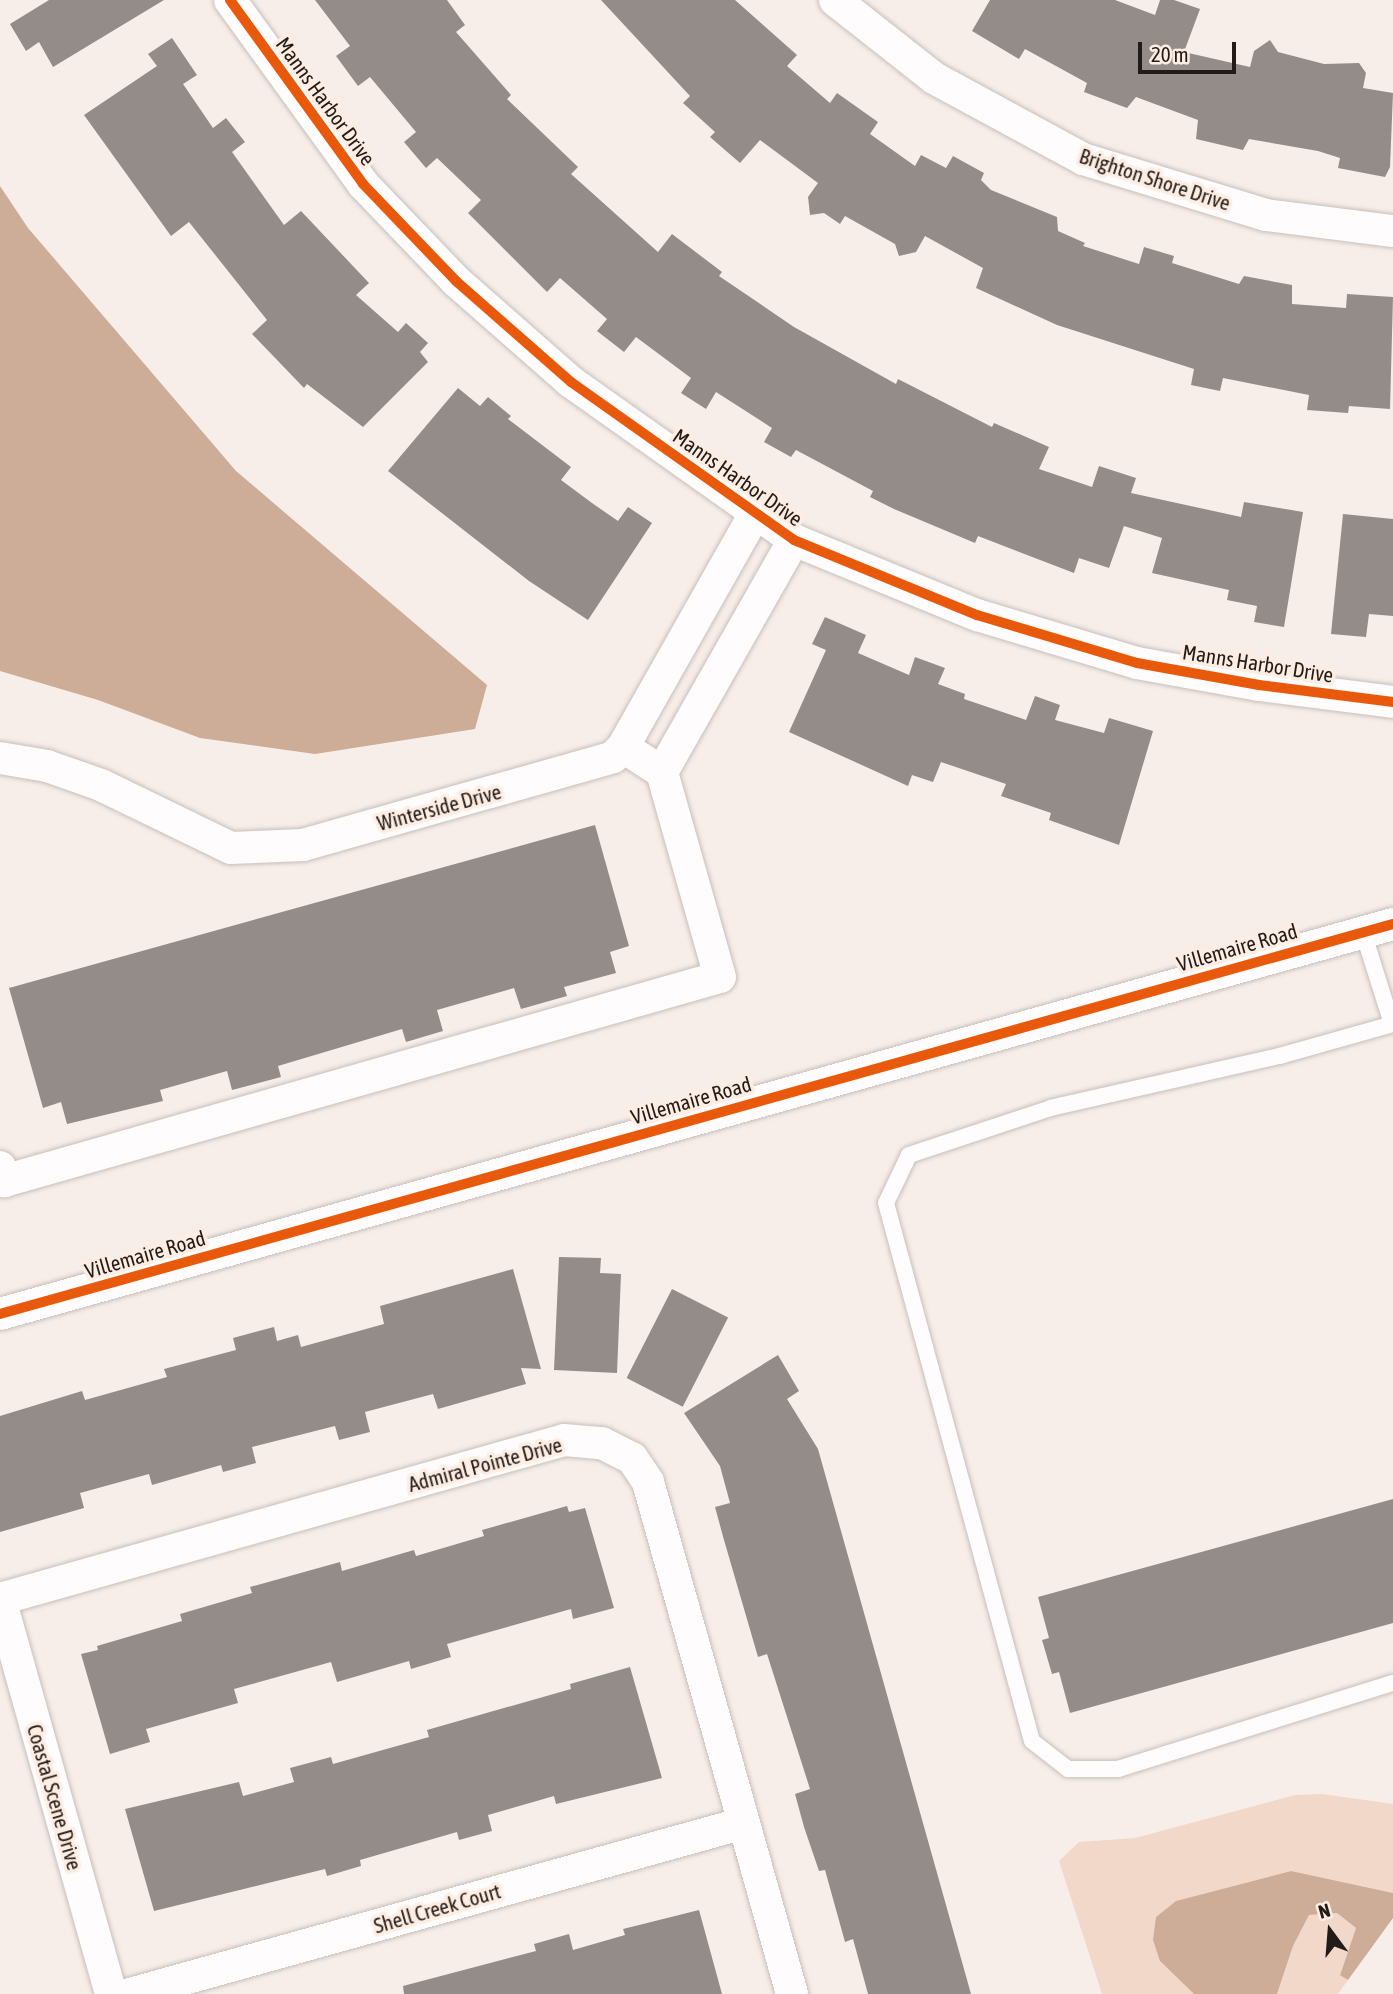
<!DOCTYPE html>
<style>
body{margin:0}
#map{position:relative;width:1393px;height:1994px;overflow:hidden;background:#f8eee9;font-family:"Asap Condensed",sans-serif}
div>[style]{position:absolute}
.green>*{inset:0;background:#f1d8c9}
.water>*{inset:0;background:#cdac98}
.building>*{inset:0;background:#938c88;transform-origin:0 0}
.roads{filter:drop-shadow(0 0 2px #c7bfba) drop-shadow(0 0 2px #c7bfba)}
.service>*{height:16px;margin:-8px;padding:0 8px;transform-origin:8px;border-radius:8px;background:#fefcfc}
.minor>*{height:32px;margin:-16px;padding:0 16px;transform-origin:16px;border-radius:16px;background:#fefcfc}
.cycleway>*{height:10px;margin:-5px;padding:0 5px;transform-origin:5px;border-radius:5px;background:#e8590c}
span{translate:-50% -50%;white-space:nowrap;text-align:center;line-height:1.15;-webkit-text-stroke:7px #feede3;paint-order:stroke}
.street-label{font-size:21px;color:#221b17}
.north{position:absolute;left:1295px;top:1896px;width:70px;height:70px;-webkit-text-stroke:5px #feede3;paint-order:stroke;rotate:344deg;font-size:19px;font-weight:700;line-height:28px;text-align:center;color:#221b17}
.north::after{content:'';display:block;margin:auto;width:24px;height:32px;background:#221b17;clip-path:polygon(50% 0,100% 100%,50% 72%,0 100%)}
.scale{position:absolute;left:1138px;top:42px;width:98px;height:32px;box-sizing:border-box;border:4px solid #221b17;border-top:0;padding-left:9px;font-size:21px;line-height:24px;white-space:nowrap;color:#221b17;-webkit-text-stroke:5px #feede3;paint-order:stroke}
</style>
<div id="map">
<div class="green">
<i style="clip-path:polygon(1322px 1794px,1393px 1804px,1393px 1893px,1291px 1871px,1176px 1901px,1156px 1917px,1160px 1961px,1194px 1994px,1102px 1994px,1059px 1861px,1079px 1842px,1135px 1838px,1295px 1795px)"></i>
<i style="clip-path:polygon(1337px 1913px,1356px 1928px,1340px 1974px,1348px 1980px,1338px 1994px,1277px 1994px,1293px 1946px,1309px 1915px)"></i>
</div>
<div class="water">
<i style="clip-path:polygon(0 186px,28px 228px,236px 471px,487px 685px,475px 729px,315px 754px,200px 738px,98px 700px,0 671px)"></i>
<i style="clip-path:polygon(1291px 1871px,1393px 1893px,1393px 1918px,1348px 1980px,1340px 1975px,1356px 1928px,1337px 1913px,1309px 1915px,1293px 1946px,1277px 1994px,1194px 1994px,1160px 1961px,1153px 1940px,1156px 1917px,1176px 1901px)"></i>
</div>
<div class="building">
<i style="clip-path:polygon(49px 0,164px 0,53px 67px,39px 42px,26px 51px,10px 24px)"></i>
<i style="clip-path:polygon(315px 0,447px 0,465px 25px,456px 32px,511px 95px,507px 99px,578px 167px,571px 174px,658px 252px,672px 234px,722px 272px,719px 276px,794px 327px,896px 384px,898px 379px,992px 427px,994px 423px,1049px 447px,1039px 469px,1092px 487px,1099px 466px,1136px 478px,1131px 493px,1241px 517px,1244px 502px,1303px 512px,1284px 627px,1254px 622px,1257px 606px,1227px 600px,1229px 590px,1152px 573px,1162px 538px,1124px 526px,1109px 568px,1079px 558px,1074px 573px,978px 536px,975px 543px,894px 509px,870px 497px,873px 491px,796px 450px,791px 457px,764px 442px,772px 428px,716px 392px,706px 409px,681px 393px,691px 378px,636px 337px,624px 352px,597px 331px,607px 319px,560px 278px,547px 292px,468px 213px,481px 200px,437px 158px,426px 168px,404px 142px,416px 132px,370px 77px,358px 86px,336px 56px,350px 46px)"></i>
<i style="clip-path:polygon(601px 0,735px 0,797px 55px,787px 66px,830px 103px,837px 93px,878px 122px,870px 134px,915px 166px,921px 155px,946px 168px,953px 156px,984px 173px,981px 180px,991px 190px,1057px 217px,1058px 231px,1085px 243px,1083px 246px,1139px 264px,1144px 247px,1174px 256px,1172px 263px,1239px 284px,1244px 276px,1292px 285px,1292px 304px,1346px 308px,1347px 294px,1393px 297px,1390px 409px,1349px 406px,1348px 413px,1307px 410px,1309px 395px,1223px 378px,1220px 391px,1191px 385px,1194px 369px,1057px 325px,976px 288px,983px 268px,925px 236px,916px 252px,899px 256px,895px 244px,845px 216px,840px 224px,824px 213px,810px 215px,808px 197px,818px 183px,760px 140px,740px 163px,710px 137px,715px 132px,683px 103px,690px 96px)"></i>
<i style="clip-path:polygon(990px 0,1115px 0,1155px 15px,1160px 0,1174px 0,1200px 9px,1184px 52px,1250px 67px,1254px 51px,1270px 40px,1278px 52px,1324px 64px,1359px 63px,1366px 73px,1363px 88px,1393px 93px,1390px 167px,1385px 177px,1338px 168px,1340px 158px,1318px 151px,1249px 139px,1243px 150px,1196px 139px,1198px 120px,1136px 97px,1127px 108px,1084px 92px,1087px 83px,1025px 49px,1019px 59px,972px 31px)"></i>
<i style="clip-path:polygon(172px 38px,197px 75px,183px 84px,213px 128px,226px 118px,245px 142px,232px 152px,284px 225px,301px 211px,369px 283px,356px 295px,398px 332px,406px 323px,428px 343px,420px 352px,428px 362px,363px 427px,307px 384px,304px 388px,252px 334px,267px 320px,189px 222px,171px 236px,84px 115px,157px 66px,148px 54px)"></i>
<i style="clip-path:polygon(458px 388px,480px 406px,488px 397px,511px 416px,508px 419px,571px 467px,561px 480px,592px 503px,618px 521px,628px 507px,652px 523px,588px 620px,529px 581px,388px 471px)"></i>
<i style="clip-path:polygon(1343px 514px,1393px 519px,1393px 616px,1369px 614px,1366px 637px,1331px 634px)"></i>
<i style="clip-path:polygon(825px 617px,866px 635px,858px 653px,909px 675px,915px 657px,945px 668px,938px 684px,965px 694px,964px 699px,1026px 720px,1035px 696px,1060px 705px,1055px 720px,1104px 733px,1109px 718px,1153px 731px,1119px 845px,1049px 820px,1051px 813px,1001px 796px,1006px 784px,941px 762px,933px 782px,912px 775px,908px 786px,789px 732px,826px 650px,812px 644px)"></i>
<i style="clip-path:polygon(595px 825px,629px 946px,610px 952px,616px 973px,564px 987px,567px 996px,521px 1009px,514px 988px,437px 1010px,443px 1031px,406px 1042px,402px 1029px,278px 1066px,281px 1077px,232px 1090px,227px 1071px,160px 1090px,163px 1101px,67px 1124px,61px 1102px,43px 1108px,9px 988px)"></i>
<i style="clip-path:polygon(559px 1257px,601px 1258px,600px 1273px,621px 1274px,617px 1373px,554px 1370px)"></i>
<i style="clip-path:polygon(513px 1269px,541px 1369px,521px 1368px,526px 1384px,438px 1409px,433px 1394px,365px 1412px,370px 1432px,339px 1440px,335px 1426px,252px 1447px,256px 1463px,223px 1472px,221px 1465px,152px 1485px,149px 1474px,80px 1493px,84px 1508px,0 1532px,0 1416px,82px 1391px,85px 1400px,167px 1377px,164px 1369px,236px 1350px,233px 1338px,274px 1327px,277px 1341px,298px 1335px,301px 1347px,384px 1324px,380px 1306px)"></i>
<i style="left:672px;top:1289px;width:63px;height:100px;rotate:27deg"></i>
<i style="clip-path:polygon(778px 1355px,799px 1391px,787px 1399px,818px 1449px,971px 1994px,868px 1994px,853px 1939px,845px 1942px,825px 1870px,819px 1871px,804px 1827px,795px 1794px,810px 1789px,767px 1654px,758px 1657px,724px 1540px,715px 1507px,730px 1503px,720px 1466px,684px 1413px)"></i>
<i style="clip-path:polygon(1393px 1499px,1393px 1623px,1070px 1713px,1059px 1672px,1052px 1674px,1042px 1640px,1049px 1638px,1038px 1597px)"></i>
<i style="clip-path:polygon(567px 1506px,569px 1512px,585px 1508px,614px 1608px,573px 1619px,571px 1609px,447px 1644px,451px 1657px,411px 1669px,409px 1661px,337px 1682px,331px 1662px,234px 1689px,238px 1703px,146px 1729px,150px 1742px,110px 1754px,81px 1654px,98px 1650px,97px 1646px,182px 1621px,180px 1614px,252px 1593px,250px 1587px,340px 1562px,342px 1571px,414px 1550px,416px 1556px,484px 1536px,482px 1530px)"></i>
<i style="clip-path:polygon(630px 1667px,662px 1778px,556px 1804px,554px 1796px,488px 1815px,492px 1831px,459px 1840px,457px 1832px,360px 1860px,361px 1866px,327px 1876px,325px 1869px,154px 1911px,125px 1809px,239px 1782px,243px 1796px,294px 1782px,290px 1768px,331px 1757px,333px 1764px,429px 1737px,427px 1730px,571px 1689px,570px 1684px)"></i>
<i style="clip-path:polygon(699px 1910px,722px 1994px,404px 1994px,403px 1986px,536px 1951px,534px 1944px,569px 1934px,573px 1950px,625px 1935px,623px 1929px)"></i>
</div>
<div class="roads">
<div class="service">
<i style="left:1363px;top:932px;width:96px;rotate:72.5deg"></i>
<i style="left:1393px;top:1024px;width:118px;rotate:164.3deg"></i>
<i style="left:1279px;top:1056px;width:234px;rotate:167.2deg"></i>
<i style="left:1051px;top:1108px;width:150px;rotate:161.7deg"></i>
<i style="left:909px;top:1155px;width:53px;rotate:115.6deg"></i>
<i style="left:886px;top:1203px;width:557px;rotate:74.82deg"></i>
<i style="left:1032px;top:1741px;width:46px;rotate:37.9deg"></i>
<i style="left:1068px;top:1769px;width:50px"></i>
<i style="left:1118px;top:1769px;width:288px;rotate:-17.4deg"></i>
</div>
<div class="minor">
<i style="left:230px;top:0;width:227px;rotate:54.1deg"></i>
<i style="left:363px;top:184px;width:134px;rotate:46.2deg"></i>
<i style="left:456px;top:281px;width:153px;rotate:41.3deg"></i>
<i style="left:571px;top:382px;width:273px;rotate:35.3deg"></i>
<i style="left:794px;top:540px;width:198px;rotate:22.3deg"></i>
<i style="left:977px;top:615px;width:167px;rotate:16.7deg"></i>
<i style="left:1137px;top:663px;width:124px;rotate:10.2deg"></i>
<i style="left:1259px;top:685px;width:135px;rotate:7.2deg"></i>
<i style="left:835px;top:0;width:126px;rotate:38.2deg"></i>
<i style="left:934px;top:78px;width:170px;rotate:28.5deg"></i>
<i style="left:1083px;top:159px;width:191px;rotate:17deg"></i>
<i style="left:1266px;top:215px;width:128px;rotate:7.2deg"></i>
<i style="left:0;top:758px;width:48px;rotate:9.7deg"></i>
<i style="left:47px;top:766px;width:57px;rotate:19.4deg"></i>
<i style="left:101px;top:785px;width:144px;rotate:25.9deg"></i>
<i style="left:231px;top:848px;width:72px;rotate:-2.4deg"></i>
<i style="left:303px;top:845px;width:322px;rotate:-15.8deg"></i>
<i style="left:613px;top:757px;width:14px;rotate:-45deg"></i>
<i style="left:623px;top:747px;width:266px;rotate:-60.5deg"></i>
<i style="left:662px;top:772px;width:267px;rotate:-60.4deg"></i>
<i style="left:0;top:1167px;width:15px;rotate:74deg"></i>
<i style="left:4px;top:1181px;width:744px;rotate:-15.9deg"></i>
<i style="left:720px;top:977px;width:213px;rotate:-105.8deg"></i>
<i style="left:662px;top:772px;width:46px;rotate:-147.3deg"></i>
<i style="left:0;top:1314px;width:1447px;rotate:-15.64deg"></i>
<i style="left:0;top:1599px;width:586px;rotate:-15.74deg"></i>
<i style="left:564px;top:1440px;width:38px;rotate:5deg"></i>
<i style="left:602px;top:1443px;width:34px;rotate:27deg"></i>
<i style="left:632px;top:1458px;width:29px;rotate:56deg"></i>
<i style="left:648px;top:1482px;width:532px;rotate:74.29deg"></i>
<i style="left:0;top:1599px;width:410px;rotate:74.3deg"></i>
<i style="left:130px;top:1994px;width:637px;rotate:-15.56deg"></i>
</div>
</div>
<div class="cycleway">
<i style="left:230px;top:0;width:227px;rotate:54.1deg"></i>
<i style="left:363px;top:184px;width:134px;rotate:46.2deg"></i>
<i style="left:456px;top:281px;width:153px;rotate:41.3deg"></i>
<i style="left:571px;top:382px;width:273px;rotate:35.3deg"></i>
<i style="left:794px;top:540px;width:198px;rotate:22.3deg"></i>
<i style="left:977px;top:615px;width:167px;rotate:16.7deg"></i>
<i style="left:1137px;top:663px;width:124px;rotate:10.2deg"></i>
<i style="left:1259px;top:685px;width:135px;rotate:7.2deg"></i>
<i style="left:0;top:1314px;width:1447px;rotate:-15.64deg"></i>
</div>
<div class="street-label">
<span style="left:326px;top:101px;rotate:54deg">Manns Harbor Drive</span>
<span style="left:1155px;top:179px;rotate:18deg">Brighton Shore Drive</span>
<span style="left:738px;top:477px;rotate:35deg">Manns Harbor Drive</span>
<span style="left:1258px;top:663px;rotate:9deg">Manns Harbor Drive</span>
<span style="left:439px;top:807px;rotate:-15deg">Winterside Drive</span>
<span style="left:1237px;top:947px;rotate:-16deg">Villemaire Road</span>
<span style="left:691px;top:1100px;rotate:-16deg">Villemaire Road</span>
<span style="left:145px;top:1254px;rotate:-16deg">Villemaire Road</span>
<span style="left:485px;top:1464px;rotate:-15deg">Admiral Pointe Drive</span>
<span style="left:55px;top:1797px;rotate:74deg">Coastal Scene Drive</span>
<span style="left:437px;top:1908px;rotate:-16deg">Shell Creek Court</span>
</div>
<div class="north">N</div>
<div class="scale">20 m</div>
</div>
